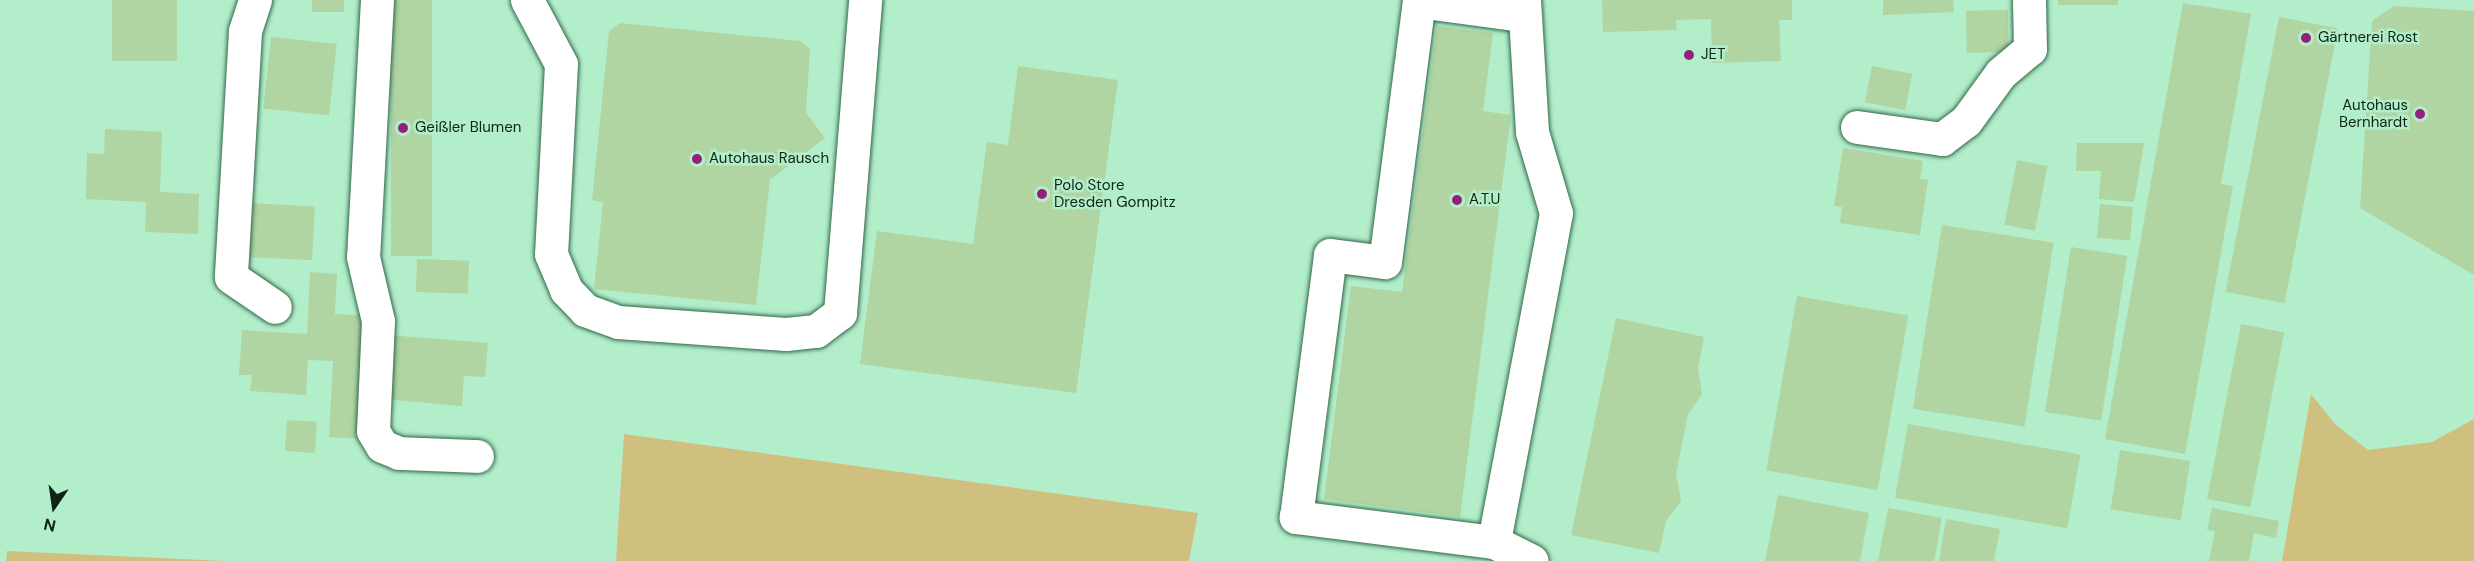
<!DOCTYPE html>
<meta charset="utf-8">
<style>
body{margin:0}
#map{position:relative;width:2474px;height:561px;overflow:hidden;background:#b3eeca;font-family:"DM Sans",sans-serif}
div>[style]{position:absolute}
.green>*{inset:0;background:#cfc080}
.building>*{inset:0;background:#b0d4a2;transform-origin:0 0}
.roads{filter:drop-shadow(0 0 2px #306849) drop-shadow(0 0 2px #306849)}
.minor>*{height:33px;margin:-16.5px;padding:0 16.5px;transform-origin:16.5px;border-radius:16.5px;background:#fff}
.dots>*{width:16px;height:16px;translate:-50% -50%;box-sizing:border-box;border:3px solid #b3eeca;border-radius:50%}
span{translate:-50% -50%;white-space:nowrap;text-align:center;line-height:1.15;-webkit-text-stroke:5px #b3eeca;paint-order:stroke}
.poi-label{font-size:15px;color:#0d2417}
.left{translate:0 -50%;text-align:left}
.right{translate:-100% -50%;text-align:right}
.north{position:absolute;left:24px;top:477px;width:60px;height:60px;-webkit-text-stroke:4px #b3eeca;paint-order:stroke;rotate:193deg;font-size:16px;font-weight:700;line-height:24px;text-align:center;color:#0d2417}
.north::after{content:'';display:block;margin:auto;width:21px;height:27px;background:#0d2417;clip-path:polygon(50% 0,100% 100%,50% 72%,0 100%)}
</style>
<div id="map">
<div class="green">
<i style="clip-path:polygon(2311px 394px,2335px 424px,2368px 450px,2432px 442px,2474px 419px,2474px 561px,2282px 561px)"></i>
<i style="clip-path:polygon(624px 434px,1198px 513px,1189px 561px,616px 561px)"></i>
<i style="clip-path:polygon(7px 551px,226px 561px,6px 561px)"></i>
</div>
<div class="building">
<i style="left:112px;top:0;width:65px;height:61px"></i>
<i style="left:312px;top:0;width:32px;height:12px"></i>
<i style="left:391px;top:0;width:41px;height:256px"></i>
<i style="clip-path:polygon(1602px 0,1792px 0,1792px 20px,1779px 20px,1781px 61px,1712px 63px,1711px 19px,1676px 20px,1677px 30px,1603px 32px)"></i>
<i style="clip-path:polygon(1883px 0,1953px 0,1954px 12px,1883px 15px)"></i>
<i style="left:2058px;top:0;width:60px;height:5px"></i>
<i style="clip-path:polygon(2183px 3px,2251px 14px,2221px 184px,2233px 186px,2185px 454px,2105px 439px)"></i>
<i style="clip-path:polygon(2394px 6px,2474px 11px,2474px 275px,2360px 208px,2372px 21px)"></i>
<i style="left:2008px;top:10px;width:42px;height:42px;rotate:89deg"></i>
<i style="left:2279px;top:17px;width:60px;height:280px;rotate:11deg"></i>
<i style="clip-path:polygon(620px 23px,800px 41px,810px 49px,806px 113px,825px 138px,770px 180px,756px 305px,594px 289px,603px 202px,592px 200px,609px 31px)"></i>
<i style="clip-path:polygon(1437px 26px,1493px 33px,1483px 111px,1511px 115px,1460px 517px,1324px 499px,1351px 286px,1402px 292px)"></i>
<i style="left:271px;top:37px;width:66px;height:72px;rotate:6deg"></i>
<i style="clip-path:polygon(1018px 66px,1118px 80px,1076px 393px,860px 364px,877px 231px,973px 244px,987px 142px,1008px 145px)"></i>
<i style="left:1872px;top:66px;width:41px;height:37px;rotate:11deg"></i>
<i style="clip-path:polygon(105px 129px,162px 132px,160px 192px,199px 194px,198px 234px,145px 232px,146px 202px,86px 199px,87px 153px,104px 154px)"></i>
<i style="clip-path:polygon(2077px 143px,2144px 143px,2134px 202px,2099px 199px,2101px 171px,2076px 171px)"></i>
<i style="clip-path:polygon(1843px 148px,1923px 161px,1920px 179px,1928px 180px,1920px 235px,1840px 223px,1842px 207px,1834px 206px)"></i>
<i style="left:2017px;top:160px;width:31px;height:66px;rotate:11deg"></i>
<i style="left:250px;top:203px;width:65px;height:54px;rotate:3deg"></i>
<i style="left:2100px;top:204px;width:33px;height:34px;rotate:5deg"></i>
<i style="left:1942px;top:225px;width:113px;height:186px;rotate:9deg"></i>
<i style="left:2071px;top:247px;width:57px;height:167px;rotate:9deg"></i>
<i style="left:417px;top:259px;width:52px;height:33px;rotate:2deg"></i>
<i style="clip-path:polygon(310px 272px,337px 274px,335px 314px,370px 316px,364px 439px,329px 437px,333px 361px,308px 360px,306px 395px,250px 391px,252px 375px,239px 375px,242px 330px,307px 334px)"></i>
<i style="left:1797px;top:296px;width:113px;height:177px;rotate:10deg"></i>
<i style="clip-path:polygon(1616px 318px,1704px 337px,1698px 368px,1702px 394px,1688px 414px,1676px 474px,1681px 501px,1666px 521px,1659px 553px,1571px 535px)"></i>
<i style="left:2241px;top:324px;width:44px;height:178px;rotate:11deg"></i>
<i style="clip-path:polygon(387px 335px,488px 343px,485px 377px,464px 376px,462px 406px,382px 399px)"></i>
<i style="left:287px;top:420px;width:30px;height:31px;rotate:4deg"></i>
<i style="left:1908px;top:424px;width:175px;height:75px;rotate:10deg"></i>
<i style="left:2120px;top:450px;width:71px;height:60px;rotate:9deg"></i>
<i style="clip-path:polygon(1778px 495px,1869px 513px,1860px 561px,1765px 561px)"></i>
<i style="clip-path:polygon(1888px 508px,1942px 518px,1934px 561px,1878px 561px)"></i>
<i style="clip-path:polygon(2212px 508px,2279px 521px,2276px 538px,2254px 533px,2249px 561px,2209px 561px,2215px 531px,2207px 530px)"></i>
<i style="clip-path:polygon(1946px 519px,2000px 529px,1994px 561px,1939px 561px)"></i>
</div>
<div class="roads">
<div class="minor">
<i style="left:255px;top:0;width:33px;rotate:108deg"></i>
<i style="left:245px;top:31px;width:246px;rotate:93.3deg"></i>
<i style="left:231px;top:277px;width:53px;rotate:34.3deg"></i>
<i style="left:377px;top:0;width:257px;rotate:93.1deg"></i>
<i style="left:363px;top:257px;width:66px;rotate:76.8deg"></i>
<i style="left:378px;top:321px;width:110px;rotate:92.6deg"></i>
<i style="left:373px;top:431px;width:17px;rotate:59deg"></i>
<i style="left:382px;top:446px;width:18px;rotate:22deg"></i>
<i style="left:399px;top:453px;width:78px;rotate:2.2deg"></i>
<i style="left:527px;top:0;width:72px;rotate:62deg"></i>
<i style="left:561px;top:64px;width:190px;rotate:93deg"></i>
<i style="left:551px;top:254px;width:39px;rotate:67deg"></i>
<i style="left:566px;top:290px;width:28px;rotate:46deg"></i>
<i style="left:585px;top:310px;width:35px;rotate:20deg"></i>
<i style="left:618px;top:322px;width:168px;rotate:4.1deg"></i>
<i style="left:786px;top:334px;width:30px;rotate:-6deg"></i>
<i style="left:816px;top:331px;width:30px;rotate:-37deg"></i>
<i style="left:840px;top:313px;width:314px;rotate:-85.4deg"></i>
<i style="left:1524px;top:0;width:132px;rotate:86.5deg"></i>
<i style="left:1532px;top:132px;width:84px;rotate:73.5deg"></i>
<i style="left:1556px;top:213px;width:335px;rotate:100.7deg"></i>
<i style="left:1494px;top:542px;width:42px;rotate:26.6deg"></i>
<i style="left:1857px;top:127px;width:86px;rotate:8deg"></i>
<i style="left:1942px;top:139px;width:30px;rotate:-37deg"></i>
<i style="left:1966px;top:121px;width:59px;rotate:-53.9deg"></i>
<i style="left:2001px;top:73px;width:38px;rotate:-40deg"></i>
<i style="left:2030px;top:49px;width:49px;rotate:-91.2deg"></i>
<i style="left:1494px;top:542px;width:200px;rotate:-172.8deg"></i>
<i style="left:1296px;top:517px;width:264px;rotate:-82.6deg"></i>
<i style="left:1330px;top:255px;width:55px;rotate:7.3deg"></i>
<i style="left:1385px;top:262px;width:263px;rotate:-82.6deg"></i>
<i style="left:1419px;top:1px;width:105px;rotate:7.7deg"></i>
</div>
</div>
<div class="dots">
<i style="left:2306px;top:38px;background:#94207e"></i>
<i style="left:1689px;top:55px;background:#94207e"></i>
<i style="left:2420px;top:114px;background:#94207e"></i>
<i style="left:403px;top:128px;background:#94207e"></i>
<i style="left:697px;top:159px;background:#94207e"></i>
<i style="left:1042px;top:194px;background:#94207e"></i>
<i style="left:1457px;top:200px;background:#94207e"></i>
</div>
<div class="poi-label">
<span class="left" style="left:2318px;top:38px">Gärtnerei Rost</span>
<span class="left" style="left:1701px;top:55px">JET</span>
<span class="right" style="left:2408px;top:114px">Autohaus<br>Bernhardt</span>
<span class="left" style="left:415px;top:128px">Geißler Blumen</span>
<span class="left" style="left:709px;top:159px">Autohaus Rausch</span>
<span class="left" style="left:1054px;top:194px">Polo Store<br>Dresden Gompitz</span>
<span class="left" style="left:1469px;top:200px">A.T.U</span>
</div>
<div class="north">N</div>
</div>
